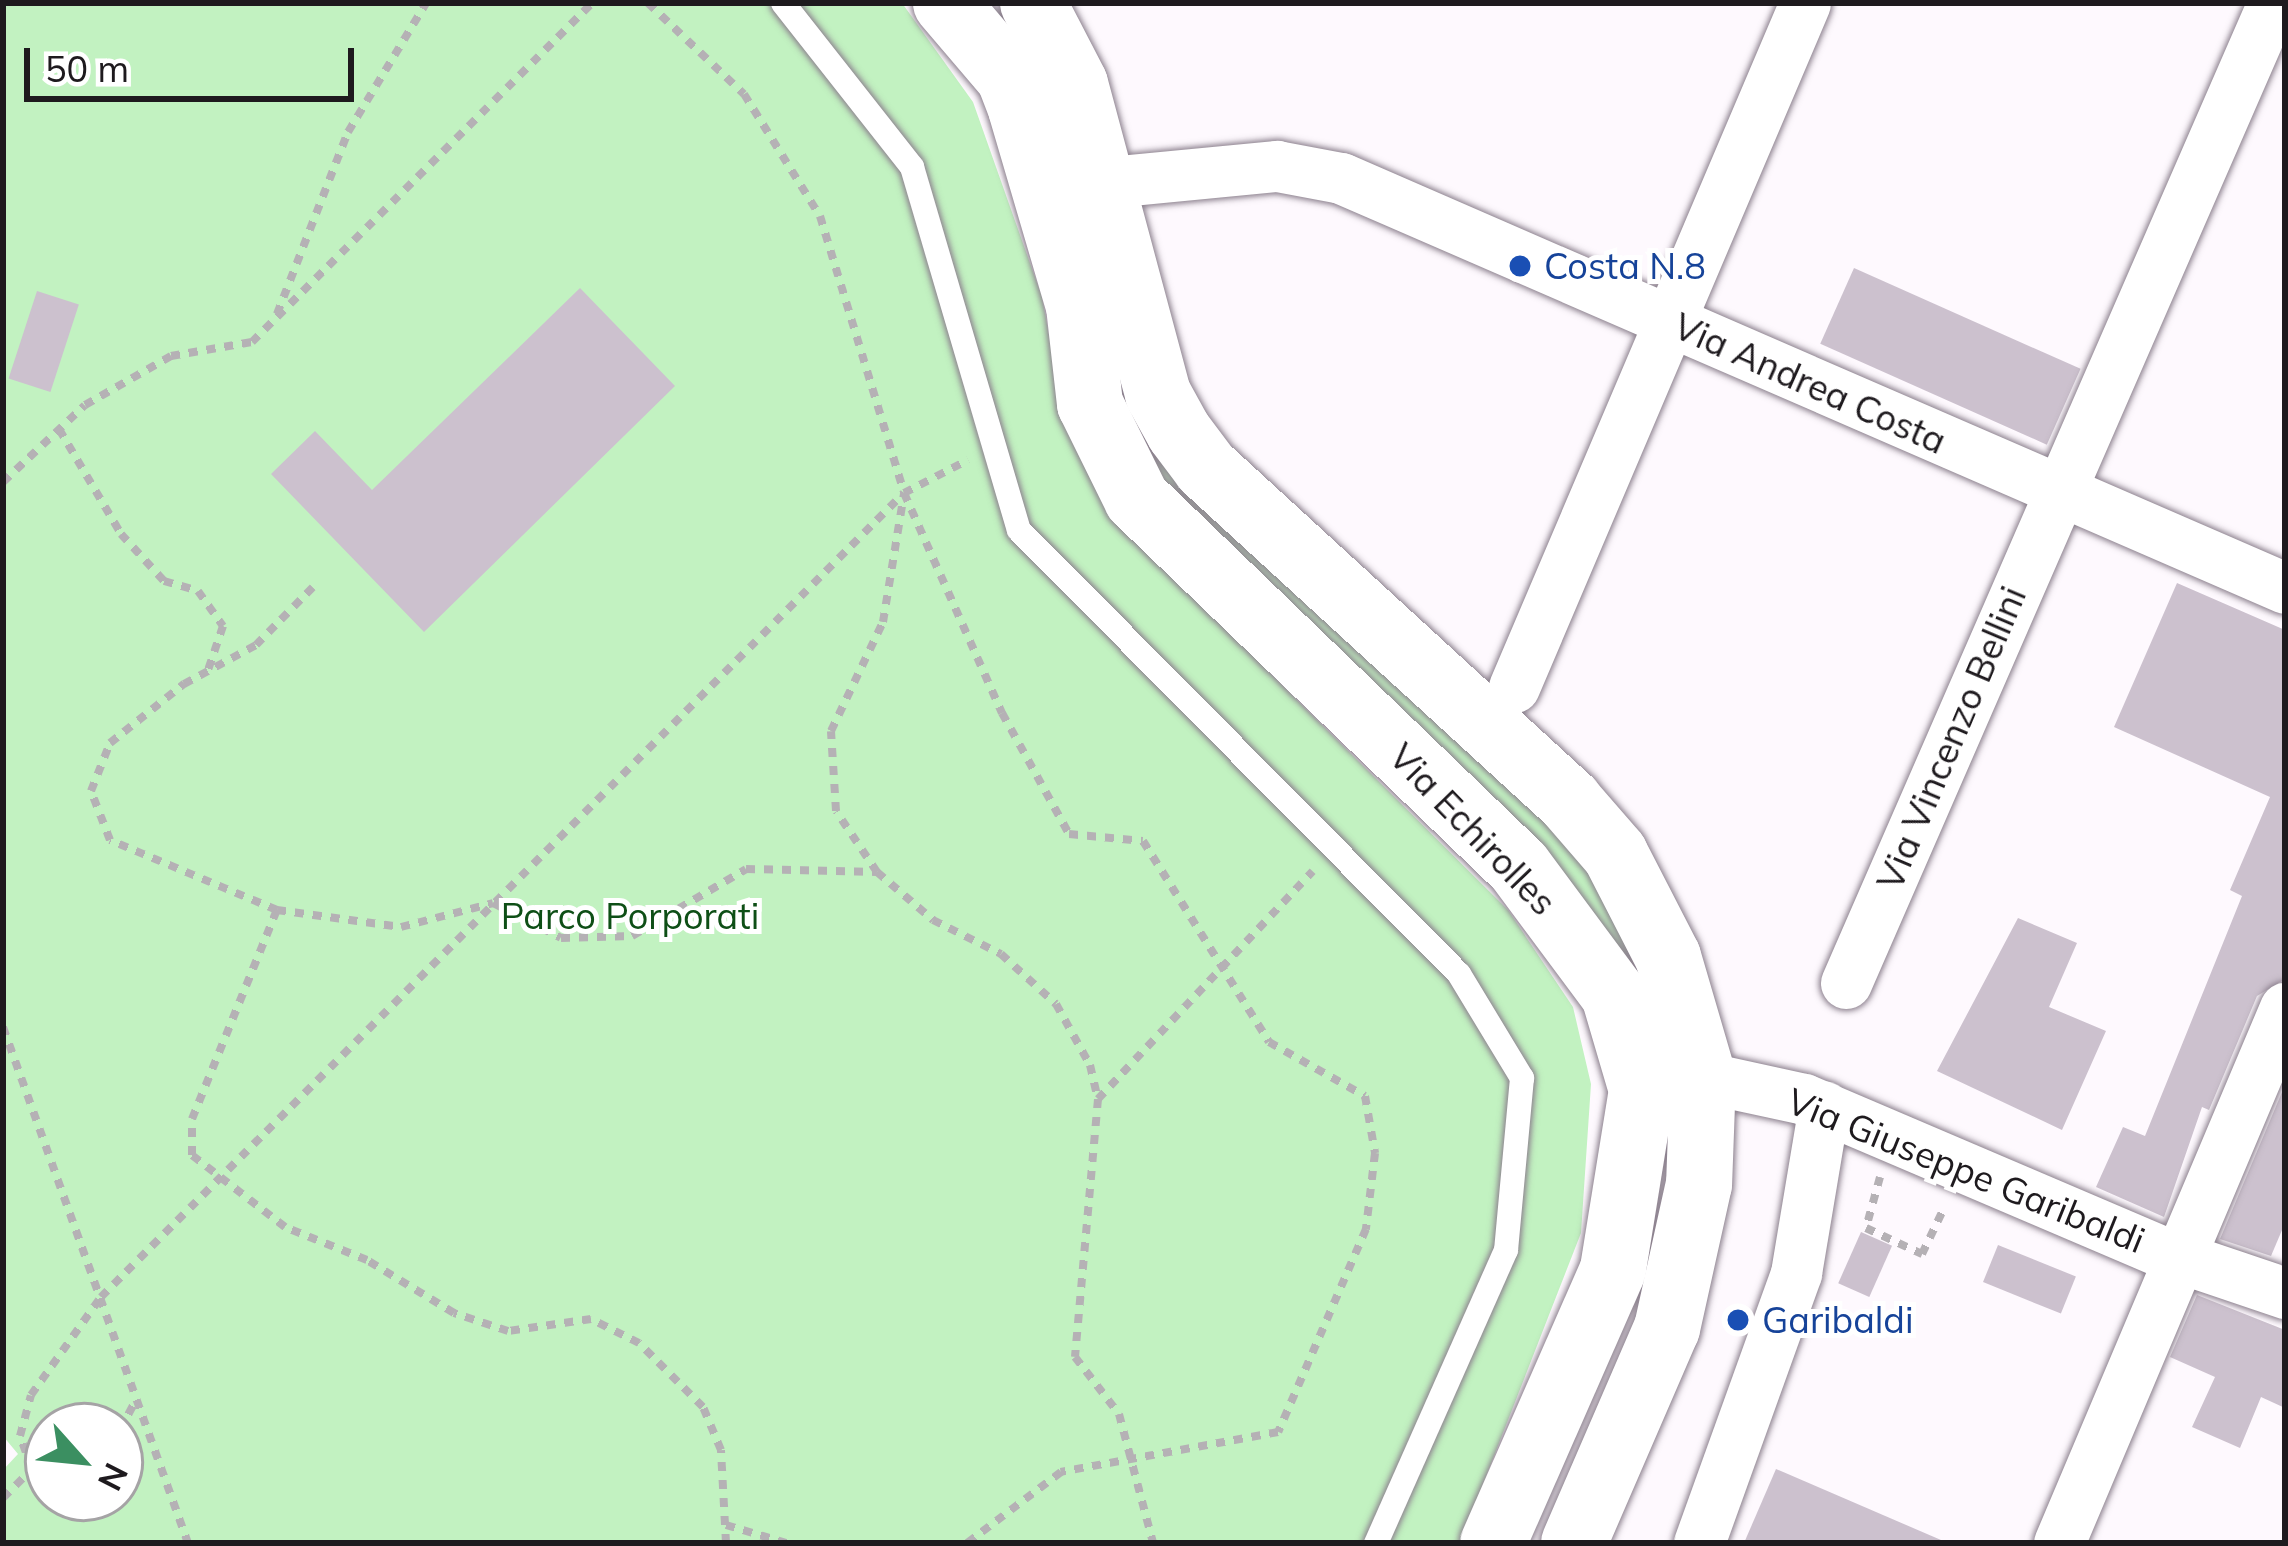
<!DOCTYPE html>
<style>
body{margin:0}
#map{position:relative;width:2288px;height:1546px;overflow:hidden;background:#fef9fe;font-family:Mulish,sans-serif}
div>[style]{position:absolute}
.green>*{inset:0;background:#c2f2c1}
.building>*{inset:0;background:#ccc1ce;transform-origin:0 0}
.path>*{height:8px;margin-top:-4px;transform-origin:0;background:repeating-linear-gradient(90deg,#b5b1b5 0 9px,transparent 0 18px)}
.roads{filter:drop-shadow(0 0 3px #8c818e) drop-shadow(0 0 3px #8c818e)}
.lane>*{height:24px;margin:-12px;padding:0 12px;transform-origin:12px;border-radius:12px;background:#fff}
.street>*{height:51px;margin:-25.5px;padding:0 25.5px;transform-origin:25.5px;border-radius:25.5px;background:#fff}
.secondary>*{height:66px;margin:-33px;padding:0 33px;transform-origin:33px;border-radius:33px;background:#fff}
.dots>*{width:33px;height:33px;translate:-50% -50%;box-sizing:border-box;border:6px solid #fff;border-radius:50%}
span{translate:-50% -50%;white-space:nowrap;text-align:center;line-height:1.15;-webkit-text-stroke:10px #fff;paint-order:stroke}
.transit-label{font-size:36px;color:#164399}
.left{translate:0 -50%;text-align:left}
.street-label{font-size:36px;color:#1e1a1e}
.park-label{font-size:36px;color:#0e4f16}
.frame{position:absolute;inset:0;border:6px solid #1e1a1e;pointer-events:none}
.north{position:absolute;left:24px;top:1402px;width:120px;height:120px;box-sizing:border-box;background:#fff;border:3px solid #a5a3a5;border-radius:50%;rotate:117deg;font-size:33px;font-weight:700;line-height:48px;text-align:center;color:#1e1a1e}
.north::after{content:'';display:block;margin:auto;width:42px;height:54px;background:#3b8f61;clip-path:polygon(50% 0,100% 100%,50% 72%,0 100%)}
.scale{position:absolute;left:24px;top:48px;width:330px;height:54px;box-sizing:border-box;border:6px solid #1e1a1e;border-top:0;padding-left:15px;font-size:36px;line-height:42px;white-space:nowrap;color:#1e1a1e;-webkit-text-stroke:9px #fff;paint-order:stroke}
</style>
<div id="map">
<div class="green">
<i style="clip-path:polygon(evenodd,3px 3px,902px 3px,973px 102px,1042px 297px,1064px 417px,1119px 523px,1508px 910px,1573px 1007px,1591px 1084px,1581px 1233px,1460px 1543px,3px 1543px,3px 1470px,18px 1454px,3px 1436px,3px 3px,48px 1426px,120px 1426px,120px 1498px,48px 1498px,48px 1426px)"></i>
<i style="clip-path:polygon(1119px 289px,1143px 393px,1569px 839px,1662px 997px,1198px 535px,1112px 408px)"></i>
</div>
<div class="building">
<i style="left:1854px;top:268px;width:248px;height:83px;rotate:24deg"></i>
<i style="clip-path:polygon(580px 288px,675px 386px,424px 632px,271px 474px,315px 431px,372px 490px)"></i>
<i style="left:37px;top:291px;width:44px;height:92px;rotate:18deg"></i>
<i style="clip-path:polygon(2177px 583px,2285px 630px,2285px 979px,2257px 996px,2209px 1110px,2202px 1107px,2164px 1217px,2096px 1187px,2123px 1127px,2145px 1136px,2242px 896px,2230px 890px,2270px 797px,2114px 727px)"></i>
<i style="clip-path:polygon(2018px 918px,2077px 943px,2049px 1007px,2106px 1031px,2062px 1130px,1937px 1071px)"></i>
<i style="clip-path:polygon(2285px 1085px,2285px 1223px,2271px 1256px,2220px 1239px)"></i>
<i style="left:1861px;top:1232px;width:34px;height:56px;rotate:24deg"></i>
<i style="left:1998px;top:1245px;width:84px;height:40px;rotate:22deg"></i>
<i style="clip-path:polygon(2197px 1295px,2285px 1330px,2285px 1408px,2261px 1397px,2240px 1448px,2192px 1427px,2215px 1377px,2170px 1357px)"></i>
<i style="clip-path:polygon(1776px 1469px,1948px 1543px,1744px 1543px)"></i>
</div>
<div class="path">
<i style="left:648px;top:3px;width:132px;rotate:43.5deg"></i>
<i style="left:744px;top:94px;width:144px;rotate:58.1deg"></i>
<i style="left:820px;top:216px;width:289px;rotate:73.1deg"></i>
<i style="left:904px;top:493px;width:241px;rotate:66deg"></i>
<i style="left:1002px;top:713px;width:138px;rotate:61deg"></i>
<i style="left:1069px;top:834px;width:74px;rotate:5.4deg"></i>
<i style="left:1143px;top:841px;width:237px;rotate:57.9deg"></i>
<i style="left:1269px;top:1042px;width:110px;rotate:29.4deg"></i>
<i style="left:1365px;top:1096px;width:58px;rotate:80deg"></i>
<i style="left:1375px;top:1153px;width:77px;rotate:96.8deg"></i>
<i style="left:1366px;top:1229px;width:221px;rotate:113.4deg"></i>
<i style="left:1278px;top:1432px;width:221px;rotate:169.6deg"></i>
<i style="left:1061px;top:1472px;width:118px;rotate:142.9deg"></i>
<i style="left:277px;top:314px;width:195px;rotate:-68.7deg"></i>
<i style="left:348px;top:132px;width:151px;rotate:-58.8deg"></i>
<i style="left:59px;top:429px;width:122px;rotate:59.4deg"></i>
<i style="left:121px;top:534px;width:64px;rotate:47.5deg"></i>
<i style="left:164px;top:581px;width:35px;rotate:16deg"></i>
<i style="left:198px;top:591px;width:43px;rotate:54.5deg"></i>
<i style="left:223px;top:626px;width:46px;rotate:108.8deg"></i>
<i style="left:3px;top:482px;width:112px;rotate:-43.2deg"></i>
<i style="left:85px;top:405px;width:99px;rotate:-29.7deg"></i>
<i style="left:171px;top:356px;width:82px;rotate:-9.8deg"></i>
<i style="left:252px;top:342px;width:480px;rotate:-44.9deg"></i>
<i style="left:877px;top:872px;width:73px;rotate:-123.9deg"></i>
<i style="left:836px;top:811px;width:80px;rotate:-93.6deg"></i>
<i style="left:831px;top:731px;width:121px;rotate:-64.5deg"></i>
<i style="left:883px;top:622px;width:130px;rotate:-80.7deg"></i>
<i style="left:277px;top:910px;width:181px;rotate:-157.3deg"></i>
<i style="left:110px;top:840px;width:53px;rotate:-111.2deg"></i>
<i style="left:91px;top:791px;width:52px;rotate:-68.4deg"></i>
<i style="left:110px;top:743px;width:95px;rotate:-38.6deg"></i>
<i style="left:184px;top:684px;width:82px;rotate:-28.4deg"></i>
<i style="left:256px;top:645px;width:81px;rotate:-45.5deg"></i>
<i style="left:3px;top:1027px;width:548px;rotate:70.28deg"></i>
<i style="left:1098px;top:1099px;width:313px;rotate:-46.7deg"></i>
<i style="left:1880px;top:1177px;width:53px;rotate:105.4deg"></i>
<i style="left:1866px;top:1228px;width:62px;rotate:24.9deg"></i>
<i style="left:1922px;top:1254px;width:51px;rotate:-64.4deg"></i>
<i style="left:120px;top:1430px;width:34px;rotate:-62deg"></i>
<i style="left:32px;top:1469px;width:35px;rotate:-110deg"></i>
<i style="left:20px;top:1436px;width:42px;rotate:-75deg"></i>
<i style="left:31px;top:1395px;width:120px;rotate:-54.5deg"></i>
<i style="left:101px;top:1297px;width:1136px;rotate:-45.04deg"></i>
<i style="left:904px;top:493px;width:72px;rotate:-27.3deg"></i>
<i style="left:3px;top:1498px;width:41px;rotate:-45deg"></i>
<i style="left:32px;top:1469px;width:16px;rotate:4deg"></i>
<i style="left:726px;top:1525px;width:63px;rotate:16.7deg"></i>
<i style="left:726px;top:1543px;width:93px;rotate:-93.1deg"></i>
<i style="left:721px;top:1450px;width:47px;rotate:-112.7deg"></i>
<i style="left:703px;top:1407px;width:91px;rotate:-135deg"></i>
<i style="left:639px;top:1343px;width:54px;rotate:-153.4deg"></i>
<i style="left:591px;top:1319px;width:84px;rotate:171.8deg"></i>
<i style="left:508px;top:1331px;width:57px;rotate:-161.6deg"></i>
<i style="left:454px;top:1313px;width:102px;rotate:-148.7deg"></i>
<i style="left:367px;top:1260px;width:88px;rotate:-158.1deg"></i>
<i style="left:285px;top:1227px;width:118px;rotate:-142.3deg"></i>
<i style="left:192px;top:1155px;width:36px;rotate:-90deg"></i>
<i style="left:192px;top:1119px;width:226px;rotate:-67.9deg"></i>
<i style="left:277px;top:910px;width:125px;rotate:7.8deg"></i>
<i style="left:401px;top:927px;width:95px;rotate:-14.6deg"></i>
<i style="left:493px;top:903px;width:76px;rotate:27.2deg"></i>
<i style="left:561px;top:938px;width:71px;rotate:-1.6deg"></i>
<i style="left:632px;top:936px;width:132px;rotate:-30.4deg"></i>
<i style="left:746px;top:869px;width:131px;rotate:1.3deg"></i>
<i style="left:877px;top:872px;width:74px;rotate:40.6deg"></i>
<i style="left:933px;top:920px;width:76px;rotate:26.6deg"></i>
<i style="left:1001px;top:954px;width:74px;rotate:42.3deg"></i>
<i style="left:1056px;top:1004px;width:70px;rotate:60.9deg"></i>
<i style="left:1090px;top:1065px;width:35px;rotate:77deg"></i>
<i style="left:1098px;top:1099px;width:259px;rotate:95.1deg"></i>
<i style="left:1075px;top:1357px;width:72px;rotate:52.3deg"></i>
<i style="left:1119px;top:1414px;width:133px;rotate:75.2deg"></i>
</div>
<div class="roads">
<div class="lane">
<i style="left:783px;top:3px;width:209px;rotate:51.8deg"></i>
<i style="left:912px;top:167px;width:378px;rotate:73.6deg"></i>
<i style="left:1019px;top:530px;width:625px;rotate:45.26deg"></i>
<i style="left:1459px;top:974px;width:122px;rotate:58.8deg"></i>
<i style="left:1522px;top:1078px;width:173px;rotate:95.3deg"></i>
<i style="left:1506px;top:1250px;width:321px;rotate:113.9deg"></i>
</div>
<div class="street">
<i style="left:1068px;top:186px;width:210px;rotate:-5.5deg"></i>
<i style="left:1277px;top:166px;width:65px;rotate:10.6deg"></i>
<i style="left:1341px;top:178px;width:1029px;rotate:23.48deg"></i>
<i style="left:1514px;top:687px;width:743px;rotate:-66.95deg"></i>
<i style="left:1846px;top:983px;width:1069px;rotate:-66.46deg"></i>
<i style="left:1666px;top:1085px;width:38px;rotate:-12deg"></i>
<i style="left:1703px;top:1077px;width:103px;rotate:12.3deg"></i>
<i style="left:1804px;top:1099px;width:388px;rotate:23.1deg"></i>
<i style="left:2161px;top:1251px;width:131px;rotate:18.7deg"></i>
<i style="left:1699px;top:1543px;width:287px;rotate:-70.2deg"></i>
<i style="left:1796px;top:1273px;width:169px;rotate:-80.5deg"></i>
<i style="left:2059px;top:1543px;width:581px;rotate:-67.1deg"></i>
</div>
<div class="secondary">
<i style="left:946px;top:3px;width:97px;rotate:49.6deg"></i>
<i style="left:1009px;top:77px;width:34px;rotate:69deg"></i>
<i style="left:1021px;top:109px;width:205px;rotate:73.6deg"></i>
<i style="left:1079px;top:306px;width:99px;rotate:83.6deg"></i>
<i style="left:1090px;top:404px;width:106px;rotate:63.7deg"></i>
<i style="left:1137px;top:499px;width:530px;rotate:43.93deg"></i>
<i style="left:1519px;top:867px;width:159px;rotate:53.4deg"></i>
<i style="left:1614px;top:995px;width:99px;rotate:73.6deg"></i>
<i style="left:1642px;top:1090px;width:182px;rotate:99.2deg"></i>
<i style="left:1613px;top:1270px;width:298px;rotate:113.7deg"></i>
<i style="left:1033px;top:3px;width:91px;rotate:62.6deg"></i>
<i style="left:1075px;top:84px;width:321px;rotate:75deg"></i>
<i style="left:1158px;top:394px;width:43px;rotate:61.1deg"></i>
<i style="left:1179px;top:432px;width:45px;rotate:53.1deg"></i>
<i style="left:1206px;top:468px;width:494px;rotate:42.5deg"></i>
<i style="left:1570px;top:802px;width:69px;rotate:49.1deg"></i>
<i style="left:1615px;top:854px;width:116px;rotate:62.8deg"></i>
<i style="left:1668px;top:957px;width:125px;rotate:73.7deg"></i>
<i style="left:1703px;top:1077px;width:107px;rotate:92.1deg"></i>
<i style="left:1699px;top:1184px;width:148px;rotate:102.5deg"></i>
<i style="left:1667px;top:1328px;width:234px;rotate:113.4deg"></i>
</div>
</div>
<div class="dots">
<i style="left:1520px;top:266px;background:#1a4fb4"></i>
<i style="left:1738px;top:1320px;background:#1a4fb4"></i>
</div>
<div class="transit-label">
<span class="left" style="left:1544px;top:266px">Costa N.8</span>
<span class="left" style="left:1762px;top:1320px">Garibaldi</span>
</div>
<div class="street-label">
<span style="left:1810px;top:383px;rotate:24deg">Via Andrea Costa</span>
<span style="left:1951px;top:738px;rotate:-67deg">Via Vincenzo Bellini</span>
<span style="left:1473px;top:829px;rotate:46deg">Via Echirolles</span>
<span style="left:1966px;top:1170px;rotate:22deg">Via Giuseppe Garibaldi</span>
</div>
<div class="park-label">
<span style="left:630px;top:916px">Parco Porporati</span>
</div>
<div class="frame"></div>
<div class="north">N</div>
<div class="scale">50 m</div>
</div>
